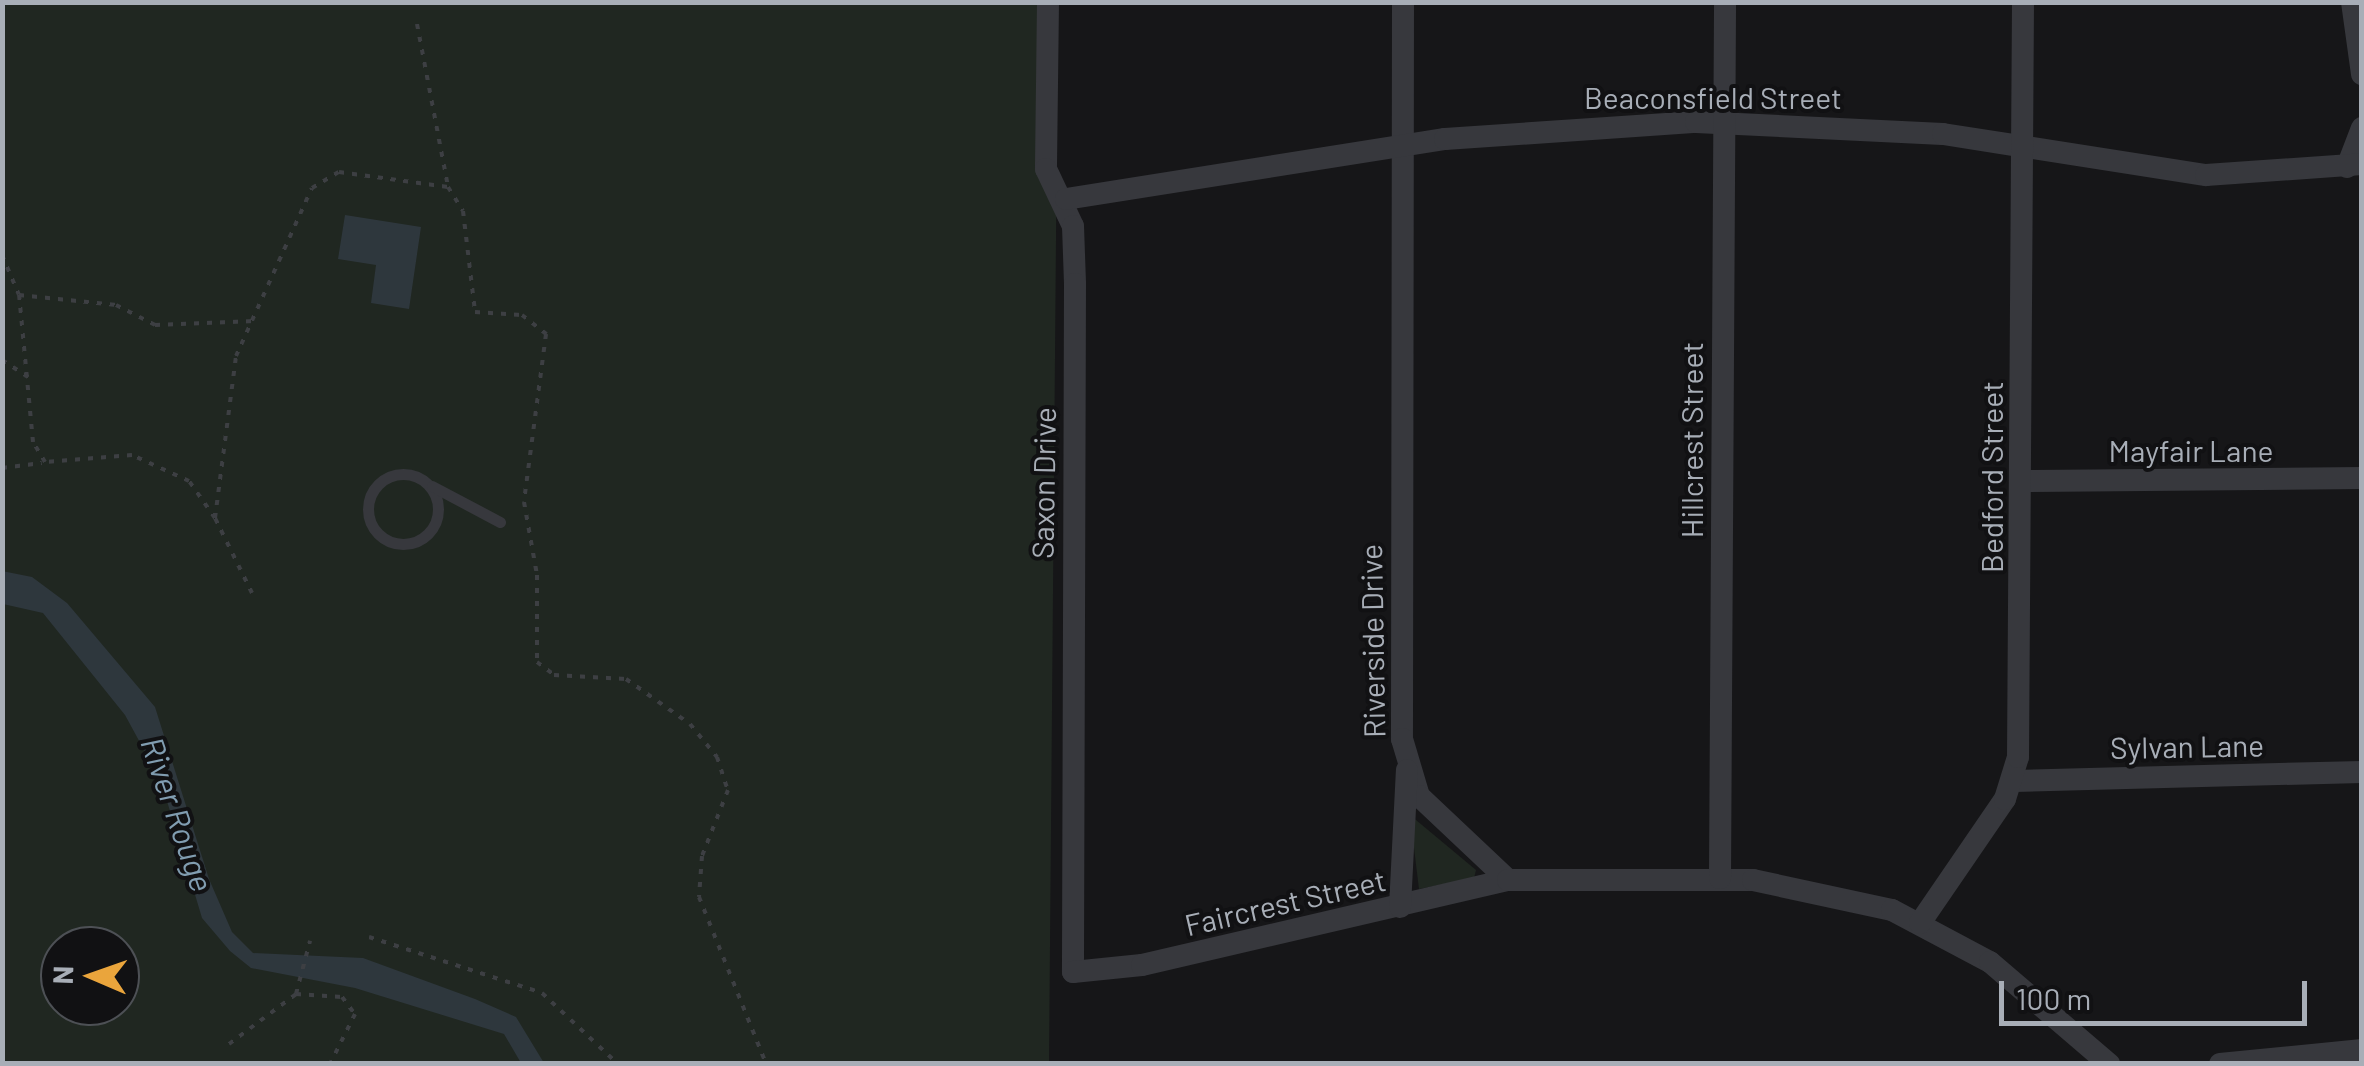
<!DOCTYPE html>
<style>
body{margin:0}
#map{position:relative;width:2364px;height:1066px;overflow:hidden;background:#161618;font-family:Barlow,sans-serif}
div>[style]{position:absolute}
.green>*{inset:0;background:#202721}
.water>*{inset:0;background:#2e373d}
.path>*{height:4px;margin-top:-2px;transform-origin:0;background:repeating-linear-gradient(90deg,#3d3f43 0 5px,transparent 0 13px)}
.service>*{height:11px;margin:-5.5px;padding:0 5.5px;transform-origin:5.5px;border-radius:5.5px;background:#37383d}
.service>.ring{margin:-5.5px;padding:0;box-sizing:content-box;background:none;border:11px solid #37383d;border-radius:50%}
.minor>*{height:22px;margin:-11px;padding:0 11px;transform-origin:11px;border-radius:11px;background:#37383d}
span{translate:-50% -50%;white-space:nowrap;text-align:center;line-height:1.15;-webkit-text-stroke:8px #111113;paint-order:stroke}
.street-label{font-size:30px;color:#a8aeb7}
.water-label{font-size:32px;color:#819db1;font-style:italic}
.frame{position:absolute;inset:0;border:5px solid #a8aeb7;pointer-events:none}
.north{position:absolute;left:40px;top:926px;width:100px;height:100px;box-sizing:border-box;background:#111113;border:2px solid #4d5055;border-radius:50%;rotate:272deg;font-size:28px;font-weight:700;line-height:40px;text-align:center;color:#a8aeb7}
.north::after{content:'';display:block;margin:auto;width:35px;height:45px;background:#eaa53c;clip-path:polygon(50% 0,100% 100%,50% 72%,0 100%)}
.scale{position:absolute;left:1999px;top:981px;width:308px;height:45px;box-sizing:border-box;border:5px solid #a8aeb7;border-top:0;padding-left:12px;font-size:30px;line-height:35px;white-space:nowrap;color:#a8aeb7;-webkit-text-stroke:8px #111113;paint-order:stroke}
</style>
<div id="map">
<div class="green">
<i style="clip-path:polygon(evenodd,2px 3px,1058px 3px,1049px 1063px,3px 1063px,2px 3px,60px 946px,120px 946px,120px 1006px,60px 1006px,60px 946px)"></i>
<i style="clip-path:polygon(1410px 815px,1476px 870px,1474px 878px,1419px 889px)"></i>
</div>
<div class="water">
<i style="clip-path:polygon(345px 215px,421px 227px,409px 309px,371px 303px,376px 265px,338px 259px)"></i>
<i style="clip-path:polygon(2px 571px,32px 577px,67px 603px,155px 707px,209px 879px,232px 932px,253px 953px,363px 958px,475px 999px,516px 1017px,544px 1063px,521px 1063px,504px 1034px,355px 988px,251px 968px,230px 951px,202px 918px,161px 781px,125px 715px,43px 613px,3px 604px)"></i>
</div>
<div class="path">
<i style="left:417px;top:24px;width:166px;rotate:79.2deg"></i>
<i style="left:2px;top:255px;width:43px;rotate:67deg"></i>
<i style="left:2px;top:360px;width:33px;rotate:33deg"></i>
<i style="left:2px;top:468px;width:40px;rotate:-7.1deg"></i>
<i style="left:215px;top:518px;width:45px;rotate:-125.1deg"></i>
<i style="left:189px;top:481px;width:63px;rotate:-155.5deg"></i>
<i style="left:132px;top:455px;width:87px;rotate:175.4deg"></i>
<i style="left:45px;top:462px;width:23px;rotate:-121deg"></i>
<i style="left:33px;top:442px;width:148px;rotate:-95.4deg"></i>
<i style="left:19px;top:295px;width:98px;rotate:5.9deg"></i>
<i style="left:116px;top:305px;width:44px;rotate:27.1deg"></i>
<i style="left:155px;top:325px;width:100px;rotate:-2.3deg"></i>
<i style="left:252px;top:593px;width:84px;rotate:-116.3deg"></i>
<i style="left:215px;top:518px;width:163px;rotate:-82.6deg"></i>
<i style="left:236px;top:356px;width:184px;rotate:-65.7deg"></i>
<i style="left:312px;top:188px;width:31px;rotate:-31deg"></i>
<i style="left:339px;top:172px;width:110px;rotate:7.8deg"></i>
<i style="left:448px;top:187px;width:28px;rotate:58deg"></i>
<i style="left:463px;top:211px;width:102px;rotate:83.2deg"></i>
<i style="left:475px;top:312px;width:47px;rotate:3.7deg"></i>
<i style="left:522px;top:315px;width:31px;rotate:38deg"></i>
<i style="left:546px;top:334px;width:169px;rotate:97.5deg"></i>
<i style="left:524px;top:502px;width:74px;rotate:79.9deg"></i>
<i style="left:537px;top:575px;width:87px;rotate:90deg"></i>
<i style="left:537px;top:662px;width:21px;rotate:37deg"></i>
<i style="left:554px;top:675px;width:72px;rotate:3.2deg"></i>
<i style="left:626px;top:679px;width:78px;rotate:35.1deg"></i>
<i style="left:690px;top:724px;width:43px;rotate:50.7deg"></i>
<i style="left:717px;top:757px;width:35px;rotate:72deg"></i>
<i style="left:728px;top:790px;width:71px;rotate:111.5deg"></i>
<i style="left:702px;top:856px;width:41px;rotate:94.2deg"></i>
<i style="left:699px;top:897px;width:180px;rotate:68.1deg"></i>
<i style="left:369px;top:937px;width:182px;rotate:17.9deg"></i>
<i style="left:542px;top:993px;width:104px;rotate:43.1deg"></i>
<i style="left:296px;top:994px;width:55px;rotate:-75.2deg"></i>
<i style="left:229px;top:1044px;width:84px;rotate:-36.7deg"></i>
<i style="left:296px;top:994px;width:46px;rotate:3.7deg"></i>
<i style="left:342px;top:997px;width:21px;rotate:53deg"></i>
<i style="left:355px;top:1014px;width:56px;rotate:116.6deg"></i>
</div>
<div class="service">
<i class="ring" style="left:368px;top:474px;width:59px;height:59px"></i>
<i style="left:432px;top:486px;width:77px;rotate:27.9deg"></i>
</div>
<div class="minor">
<i style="left:1048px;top:2px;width:167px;rotate:90.7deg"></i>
<i style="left:1046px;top:169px;width:63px;rotate:64.7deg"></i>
<i style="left:1073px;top:226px;width:58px;rotate:88deg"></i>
<i style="left:1075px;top:284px;width:688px;rotate:90.17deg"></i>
<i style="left:1073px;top:972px;width:69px;rotate:-5.8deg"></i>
<i style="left:1142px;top:965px;width:376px;rotate:-13.1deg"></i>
<i style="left:1403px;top:2px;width:737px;rotate:90.08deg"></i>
<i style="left:1402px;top:739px;width:59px;rotate:73.4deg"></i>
<i style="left:1419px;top:796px;width:122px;rotate:43.3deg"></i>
<i style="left:1508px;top:880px;width:245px"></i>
<i style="left:1753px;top:880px;width:142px;rotate:12.2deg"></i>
<i style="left:1892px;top:910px;width:111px;rotate:28deg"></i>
<i style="left:1990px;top:962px;width:157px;rotate:40.6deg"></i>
<i style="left:2352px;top:2px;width:73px;rotate:82.1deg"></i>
<i style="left:2347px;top:167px;width:42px;rotate:-69deg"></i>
<i style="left:1066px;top:199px;width:384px;rotate:-9deg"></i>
<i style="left:1445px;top:139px;width:252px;rotate:-3.9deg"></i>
<i style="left:1696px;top:122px;width:247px;rotate:2.8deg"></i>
<i style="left:1943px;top:134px;width:266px;rotate:8.9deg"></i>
<i style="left:2206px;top:175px;width:156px;rotate:-4deg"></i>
<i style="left:2021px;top:481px;width:341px;rotate:-0.5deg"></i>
<i style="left:2014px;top:781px;width:348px;rotate:-1.5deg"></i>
<i style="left:1720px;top:878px;width:876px;rotate:-89.67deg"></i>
<i style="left:1400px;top:907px;width:137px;rotate:-87.1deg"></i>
<i style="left:1920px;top:923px;width:150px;rotate:-55.6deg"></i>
<i style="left:2005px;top:799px;width:44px;rotate:-72.8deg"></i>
<i style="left:2018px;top:757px;width:755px;rotate:-89.62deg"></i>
<i style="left:2220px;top:1064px;width:143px;rotate:-5.6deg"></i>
</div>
<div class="street-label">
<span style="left:1713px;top:97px">Beaconsfield Street</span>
<span style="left:1691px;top:440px;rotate:-90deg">Hillcrest Street</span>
<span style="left:2191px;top:450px">Mayfair Lane</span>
<span style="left:1991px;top:477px;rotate:-90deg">Bedford Street</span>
<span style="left:1043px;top:483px;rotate:-89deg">Saxon Drive</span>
<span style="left:1372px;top:641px;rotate:-91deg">Riverside Drive</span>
<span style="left:2187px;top:746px;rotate:-1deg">Sylvan Lane</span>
<span style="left:1285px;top:902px;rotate:-13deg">Faircrest Street</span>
</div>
<div class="water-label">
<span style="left:178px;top:814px;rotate:71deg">River Rouge</span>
</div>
<div class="frame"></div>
<div class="north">N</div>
<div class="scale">100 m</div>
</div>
